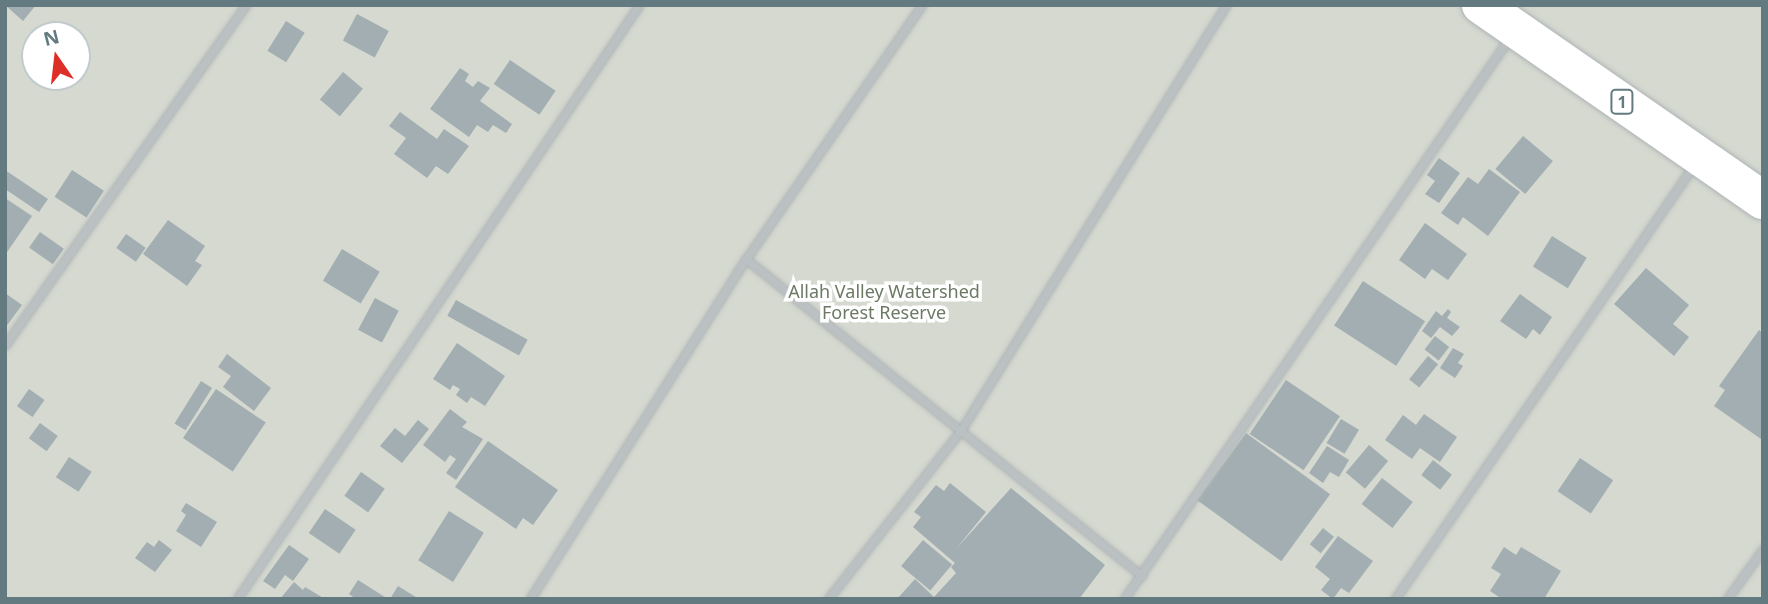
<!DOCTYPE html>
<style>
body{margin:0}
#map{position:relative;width:1768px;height:604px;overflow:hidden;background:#f5f4f1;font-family:"Noto Sans",sans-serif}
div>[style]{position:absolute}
.green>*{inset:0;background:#d5d9d0}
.building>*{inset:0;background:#a2aeb1;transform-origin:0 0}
.roads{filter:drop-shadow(0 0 2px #afb4b6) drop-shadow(0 0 2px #afb4b6)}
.minor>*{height:7px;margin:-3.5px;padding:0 3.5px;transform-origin:3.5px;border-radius:3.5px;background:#bbc1c3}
.trunk>*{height:38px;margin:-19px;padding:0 19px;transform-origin:19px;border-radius:19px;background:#fff}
span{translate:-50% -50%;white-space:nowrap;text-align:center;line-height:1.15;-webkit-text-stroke:7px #fff;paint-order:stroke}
.shield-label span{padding:2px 5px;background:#fff;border:2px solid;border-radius:5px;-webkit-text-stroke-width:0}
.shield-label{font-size:16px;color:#647a81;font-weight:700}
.park-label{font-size:18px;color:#6c7963}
.frame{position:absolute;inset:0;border:7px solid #647a81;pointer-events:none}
.north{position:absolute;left:21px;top:21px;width:70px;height:70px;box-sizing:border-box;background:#fff;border:2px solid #c1cacd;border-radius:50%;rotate:346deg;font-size:19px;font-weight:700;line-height:28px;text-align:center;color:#647a81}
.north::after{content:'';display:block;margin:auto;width:24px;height:32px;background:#de2e28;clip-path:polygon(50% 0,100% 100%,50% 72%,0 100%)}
</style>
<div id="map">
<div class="green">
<i style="clip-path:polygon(evenodd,5px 5px,1763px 5px,1763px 599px,5px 599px,5px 5px,35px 35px,77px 35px,77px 77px,35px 77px,35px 35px)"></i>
</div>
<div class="building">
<i style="clip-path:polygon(5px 5px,36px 5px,23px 21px)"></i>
<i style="left:357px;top:14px;width:36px;height:30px;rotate:28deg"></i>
<i style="left:286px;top:21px;width:22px;height:35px;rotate:32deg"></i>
<i style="left:510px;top:60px;width:55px;height:29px;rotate:34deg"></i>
<i style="clip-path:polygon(460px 68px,469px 74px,465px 81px,473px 87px,478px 81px,490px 88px,480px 101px,512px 124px,506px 133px,493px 125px,488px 132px,477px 125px,469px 137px,430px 109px)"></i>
<i style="left:343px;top:72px;width:26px;height:36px;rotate:40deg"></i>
<i style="clip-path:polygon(400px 112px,437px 139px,444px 129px,469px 146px,448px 174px,436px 166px,427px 178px,394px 154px,406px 138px,389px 126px)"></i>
<i style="left:1523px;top:136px;width:39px;height:43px;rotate:40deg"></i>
<i style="clip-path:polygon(1439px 158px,1460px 173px,1439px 203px,1425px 194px,1435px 181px,1427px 175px)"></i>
<i style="clip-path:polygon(1489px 169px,1520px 192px,1488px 236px,1463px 217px,1458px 225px,1441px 213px,1468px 177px,1478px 184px)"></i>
<i style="clip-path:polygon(5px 170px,48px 199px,39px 212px,5px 189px)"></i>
<i style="left:72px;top:170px;width:38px;height:32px;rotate:33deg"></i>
<i style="clip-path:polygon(5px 198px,32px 216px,5px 255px)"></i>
<i style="clip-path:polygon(168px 220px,205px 246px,195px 261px,202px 265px,187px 286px,143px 254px)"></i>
<i style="clip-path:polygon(1425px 223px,1467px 254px,1448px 280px,1432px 269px,1425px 279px,1399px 260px)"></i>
<i style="left:40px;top:232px;width:29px;height:19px;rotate:35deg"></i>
<i style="left:126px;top:234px;width:24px;height:17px;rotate:35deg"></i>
<i style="left:1552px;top:236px;width:41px;height:36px;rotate:32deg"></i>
<i style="left:342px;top:249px;width:44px;height:37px;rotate:31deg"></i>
<i style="clip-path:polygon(1646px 268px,1689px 305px,1673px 324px,1689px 337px,1674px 356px,1614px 304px)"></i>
<i style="left:1363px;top:281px;width:74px;height:53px;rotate:33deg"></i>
<i style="clip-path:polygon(5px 293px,22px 305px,5px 328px)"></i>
<i style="clip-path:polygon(1520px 294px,1552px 317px,1540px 335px,1533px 329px,1526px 339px,1500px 321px)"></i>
<i style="left:375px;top:298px;width:27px;height:36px;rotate:28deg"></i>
<i style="left:456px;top:300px;width:82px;height:18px;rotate:29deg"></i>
<i style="clip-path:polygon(1448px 309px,1451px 312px,1447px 318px,1460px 327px,1452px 336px,1440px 327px,1431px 338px,1422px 331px,1436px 311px,1442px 316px)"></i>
<i style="clip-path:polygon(1759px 330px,1763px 333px,1761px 439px,1714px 406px,1725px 390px,1719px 386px)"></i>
<i style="left:1435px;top:336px;width:18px;height:17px;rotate:38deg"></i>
<i style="clip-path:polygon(457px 343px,505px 376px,485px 406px,471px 397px,467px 403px,456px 395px,460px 389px,453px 385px,450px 390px,433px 379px)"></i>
<i style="clip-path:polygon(1453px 348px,1464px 354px,1458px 363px,1463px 366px,1455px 378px,1440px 368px)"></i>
<i style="clip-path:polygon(227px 354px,271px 388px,254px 411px,223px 387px,231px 376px,218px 367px)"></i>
<i style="left:1428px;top:356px;width:13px;height:30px;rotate:39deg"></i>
<i style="left:1286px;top:380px;width:65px;height:65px;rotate:34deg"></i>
<i style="left:201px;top:381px;width:13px;height:50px;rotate:32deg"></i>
<i style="left:29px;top:389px;width:19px;height:21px;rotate:35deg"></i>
<i style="left:216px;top:389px;width:60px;height:59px;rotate:34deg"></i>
<i style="clip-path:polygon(450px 409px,467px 422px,462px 427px,483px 439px,456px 480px,446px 473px,456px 459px,450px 455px,445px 462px,423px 445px)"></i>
<i style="clip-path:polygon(1424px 414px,1457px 437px,1440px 462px,1420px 448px,1412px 459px,1385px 440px,1403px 415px,1416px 425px)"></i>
<i style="left:1341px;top:419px;width:21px;height:28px;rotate:31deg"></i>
<i style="clip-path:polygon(418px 420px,429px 429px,402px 463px,380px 446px,395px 428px,405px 436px)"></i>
<i style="left:40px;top:423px;width:22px;height:19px;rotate:36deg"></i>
<i style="left:1246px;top:433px;width:104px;height:83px;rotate:36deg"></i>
<i style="clip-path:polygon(488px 441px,558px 490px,533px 525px,523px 518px,516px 529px,455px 487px)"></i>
<i style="left:1369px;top:445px;width:25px;height:36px;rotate:40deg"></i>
<i style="clip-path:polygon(1327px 446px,1349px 460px,1339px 477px,1330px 472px,1323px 483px,1309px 473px)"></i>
<i style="left:69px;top:457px;width:27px;height:24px;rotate:33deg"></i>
<i style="left:1580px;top:458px;width:40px;height:40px;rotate:34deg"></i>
<i style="left:1433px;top:460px;width:24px;height:19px;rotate:38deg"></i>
<i style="left:361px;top:472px;width:29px;height:29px;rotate:35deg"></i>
<i style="left:1382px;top:478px;width:39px;height:33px;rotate:38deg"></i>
<i style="clip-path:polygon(950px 483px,986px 512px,956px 549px,1011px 488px,1105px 565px,1079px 599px,897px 599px,915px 579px,934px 597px,956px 573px,951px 567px,955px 563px,913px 527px,921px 517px,914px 512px,936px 485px,944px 491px)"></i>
<i style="clip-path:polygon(186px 503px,217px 522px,201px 547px,176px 531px,186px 515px,181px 511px)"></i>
<i style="left:325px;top:509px;width:37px;height:29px;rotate:34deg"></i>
<i style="left:449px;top:511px;width:41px;height:58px;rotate:32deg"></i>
<i style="left:1323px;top:528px;width:14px;height:21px;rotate:39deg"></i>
<i style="clip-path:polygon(1338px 536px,1373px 561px,1349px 593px,1341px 588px,1333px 599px,1321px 590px,1330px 579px,1315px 567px)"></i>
<i style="clip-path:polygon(159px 540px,172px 550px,155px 572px,135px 558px,147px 542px,154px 547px)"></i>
<i style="left:923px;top:540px;width:38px;height:34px;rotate:40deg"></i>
<i style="clip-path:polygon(289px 545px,309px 559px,293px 581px,285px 575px,275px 589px,263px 581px)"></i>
<i style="clip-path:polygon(1504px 547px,1516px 555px,1521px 547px,1561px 571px,1544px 599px,1502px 599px,1490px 591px,1501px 574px,1491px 568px)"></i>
<i style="clip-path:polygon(358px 580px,388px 599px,356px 599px,349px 594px)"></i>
<i style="clip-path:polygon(294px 582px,303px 590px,305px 587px,325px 599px,280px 599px)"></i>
<i style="clip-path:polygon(398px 586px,419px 599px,390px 599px)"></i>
</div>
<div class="roads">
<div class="minor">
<i style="left:746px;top:259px;width:507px;rotate:38.68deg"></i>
<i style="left:5px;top:345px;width:417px;rotate:-54.7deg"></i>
<i style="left:237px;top:599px;width:717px;rotate:-55.91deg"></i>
<i style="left:530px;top:599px;width:403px;rotate:-57.6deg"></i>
<i style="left:746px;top:259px;width:309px;rotate:-55.3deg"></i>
<i style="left:828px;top:599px;width:215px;rotate:-51.8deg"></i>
<i style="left:961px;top:430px;width:501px;rotate:-58.06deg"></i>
<i style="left:1124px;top:599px;width:682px;rotate:-55.52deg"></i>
<i style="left:1395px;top:599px;width:527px;rotate:-55.44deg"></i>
<i style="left:1727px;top:599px;width:62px;rotate:-54.2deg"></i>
</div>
<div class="trunk">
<i style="left:1481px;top:5px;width:343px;rotate:34.7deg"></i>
</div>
</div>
<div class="shield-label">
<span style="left:1622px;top:102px">1</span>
</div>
<div class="park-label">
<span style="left:884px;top:302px">Allah Valley Watershed<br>Forest Reserve</span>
</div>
<div class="frame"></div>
<div class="north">N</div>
</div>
